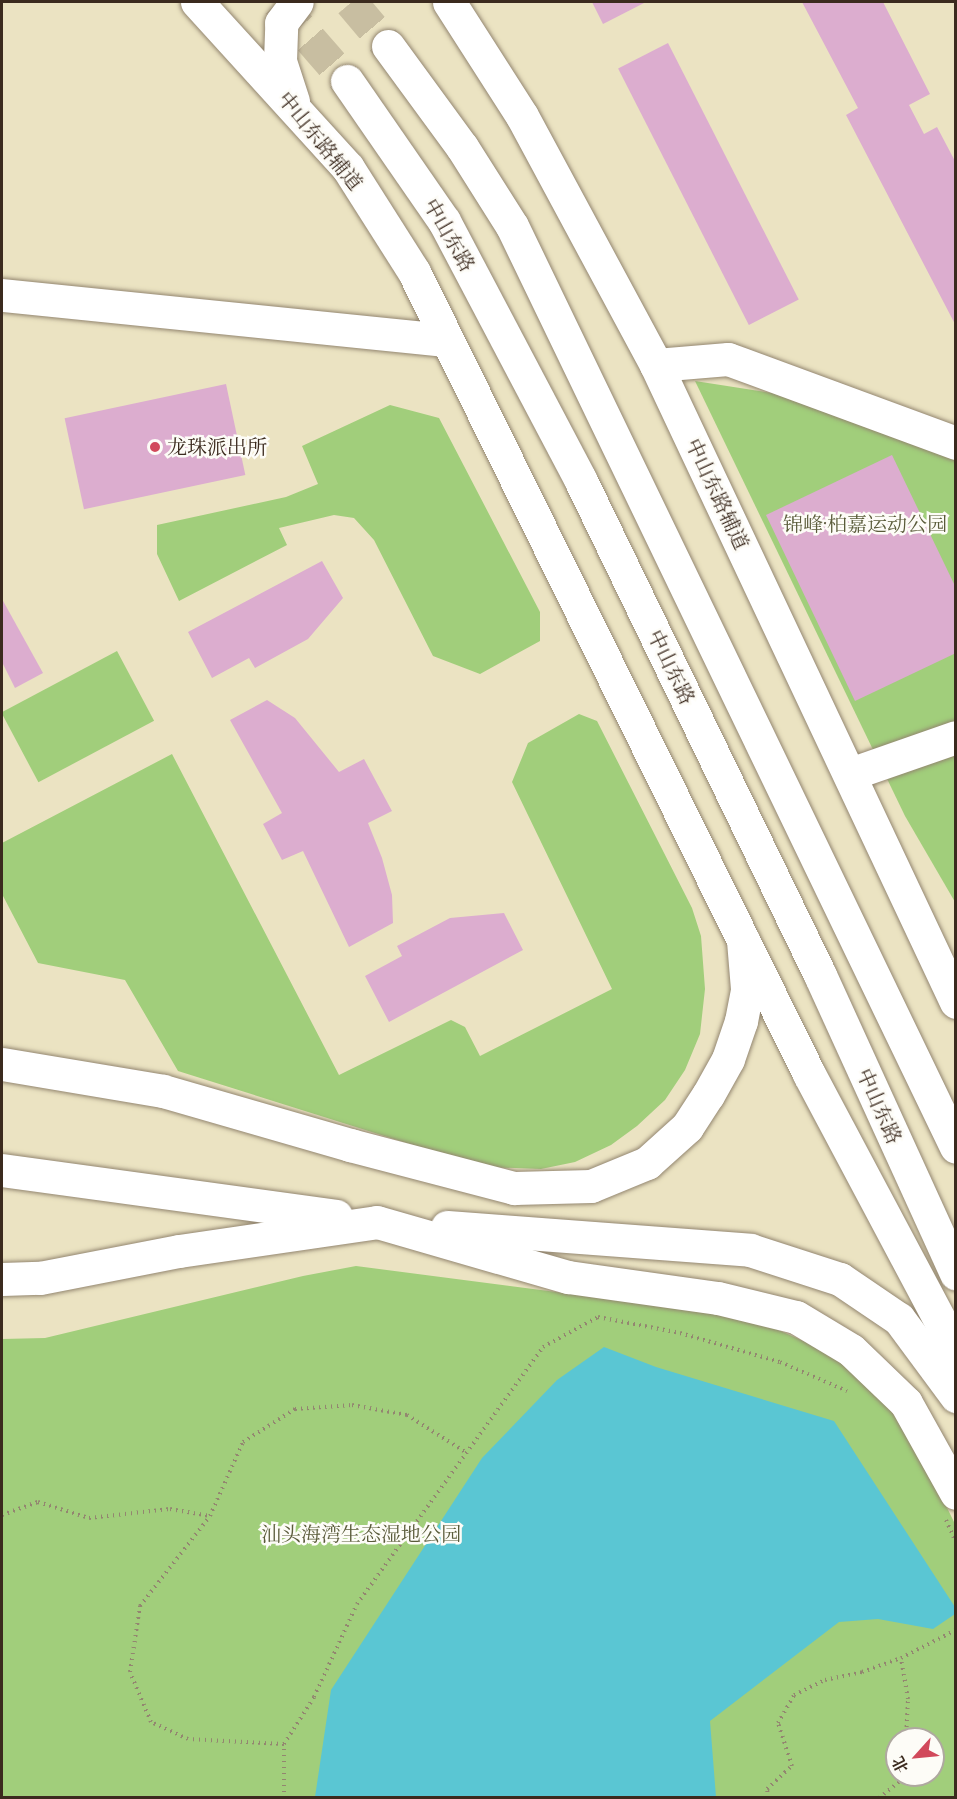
<!DOCTYPE html>
<meta charset="utf-8">
<style>
body{margin:0}
#map{position:relative;width:957px;height:1799px;overflow:hidden;background:#ebe3c2;font-family:"IM FELL Double Pica","Noto Serif SC",serif}
div>[style]{position:absolute}
.green>*{inset:0;background:#a1ce7b;transform-origin:0 0}
.water>*{inset:0;background:#5ac6d3}
.building>*{inset:0;background:#dcadcf;transform-origin:0 0}
.highway-tunnel>*{height:33px;margin-top:-16.5px;transform-origin:0;background:repeating-linear-gradient(90deg,#c8bea1 0 33px,transparent 0 49px)}
.path>*{height:4px;margin-top:-2px;transform-origin:0;background:repeating-linear-gradient(90deg,#938670 0 1.5px,transparent 0 6px)}
.roads{filter:drop-shadow(0 0 2px #938670) drop-shadow(0 0 2px #938670)}
.minor>*{height:33px;margin:-16.5px;padding:0 16.5px;transform-origin:16.5px;border-radius:16.5px;background:#fff}
.highway>*{height:33px;margin:-16.5px;padding:0 16.5px;transform-origin:16.5px;border-radius:16.5px;background:#fff}
.dots>*{width:16px;height:16px;translate:-50% -50%;box-sizing:border-box;border:3px solid #fdfcf7;border-radius:50%}
span{translate:-50% -50%;white-space:nowrap;text-align:center;line-height:1.15;-webkit-text-stroke:5px #fdfcf7;paint-order:stroke}
.street-label{font-size:20px;color:#3b2a1e}
.poi-label{font-size:20px;color:#3b2a1e}
.left{translate:0 -50%;text-align:left}
.park-label{font-size:20px;color:#5a5b3a}
.frame{position:absolute;inset:0;border:3px solid #3b2a1e;pointer-events:none}
.north{position:absolute;left:885px;top:1727px;width:60px;height:60px;box-sizing:border-box;background:#fdfcf7;border:2px solid #afa8a0;border-radius:50%;rotate:243deg;font-size:16px;font-weight:700;line-height:24px;text-align:center;color:#3b2a1e}
.north::after{content:'';display:block;margin:auto;width:21px;height:27px;background:#d1495b;clip-path:polygon(50% 0,100% 100%,50% 72%,0 100%)}
</style>
<div id="map">
<div class="green">
<i style="clip-path:polygon(695px 381px,778px 394px,955px 460px,955px 902px,905px 816px)"></i>
<i style="clip-path:polygon(390px 405px,439px 418px,540px 612px,540px 641px,480px 674px,433px 656px,374px 540px,354px 518px,334px 515px,279px 528px,287px 545px,179px 601px,157px 554px,157px 525px,286px 497px,318px 484px,302px 446px)"></i>
<i style="left:117px;top:651px;width:79px;height:131px;rotate:62deg"></i>
<i style="clip-path:polygon(579px 714px,597px 721px,692px 908px,701px 936px,705px 989px,700px 1034px,685px 1070px,665px 1100px,637px 1126px,611px 1145px,575px 1162px,541px 1169px,483px 1167px,178px 1071px,125px 980px,38px 963px,2px 894px,2px 843px,172px 754px,339px 1075px,451px 1020px,465px 1027px,480px 1056px,612px 989px,512px 782px,528px 743px)"></i>
<i style="clip-path:polygon(evenodd,356px 1266px,749px 1317px,826px 1351px,850px 1369px,880px 1397px,896px 1418px,931px 1475px,955px 1524px,955px 1797px,2px 1797px,2px 1339px,45px 1338px,303px 1276px,356px 1266px,897px 1739px,933px 1739px,933px 1775px,897px 1775px,897px 1739px)"></i>
</div>
<div class="water">
<i style="clip-path:polygon(604px 1347px,656px 1367px,834px 1421px,955px 1607px,955px 1614px,933px 1629px,878px 1619px,839px 1622px,710px 1721px,716px 1797px,315px 1797px,331px 1690px,482px 1458px,557px 1380px)"></i>
</div>
<div class="building">
<i style="clip-path:polygon(592px 2px,646px 2px,603px 24px)"></i>
<i style="clip-path:polygon(802px 2px,883px 2px,930px 94px,909px 105px,924px 134px,937px 127px,956px 163px,956px 326px,846px 115px,858px 108px)"></i>
<i style="left:668px;top:43px;width:288px;height:56px;rotate:63deg"></i>
<i style="left:226px;top:384px;width:93px;height:165px;rotate:78deg"></i>
<i style="clip-path:polygon(892px 455px,956px 588px,956px 653px,855px 701px,766px 515px)"></i>
<i style="clip-path:polygon(322px 561px,343px 598px,308px 639px,255px 668px,249px 658px,212px 678px,188px 632px)"></i>
<i style="clip-path:polygon(2px 599px,43px 673px,15px 688px,2px 662px)"></i>
<i style="clip-path:polygon(267px 700px,295px 718px,339px 772px,364px 759px,392px 811px,368px 823px,382px 858px,392px 895px,393px 923px,349px 947px,303px 851px,282px 860px,263px 824px,282px 813px,230px 720px)"></i>
<i style="clip-path:polygon(504px 913px,523px 950px,389px 1022px,365px 976px,402px 956px,397px 946px,450px 918px)"></i>
</div>
<div class="highway-tunnel">
<i style="left:278px;top:2px;width:105px;rotate:48.9deg"></i>
<i style="left:351px;top:2px;width:57px;rotate:49.9deg"></i>
</div>
<div class="path">
<i style="left:2px;top:1515px;width:38px;rotate:-20deg"></i>
<i style="left:38px;top:1502px;width:53px;rotate:17.4deg"></i>
<i style="left:89px;top:1518px;width:81px;rotate:-6.3deg"></i>
<i style="left:170px;top:1509px;width:41px;rotate:9.9deg"></i>
<i style="left:946px;top:1520px;width:24px;rotate:66deg"></i>
<i style="left:906px;top:1739px;width:40px;rotate:-87.1deg"></i>
<i style="left:908px;top:1699px;width:42px;rotate:-99.7deg"></i>
<i style="left:901px;top:1658px;width:62px;rotate:-27deg"></i>
<i style="left:284px;top:1744px;width:96px;rotate:-177deg"></i>
<i style="left:188px;top:1739px;width:41px;rotate:-155.3deg"></i>
<i style="left:151px;top:1722px;width:54px;rotate:-112.8deg"></i>
<i style="left:130px;top:1672px;width:67px;rotate:-81.4deg"></i>
<i style="left:140px;top:1606px;width:114px;rotate:-52.1deg"></i>
<i style="left:210px;top:1516px;width:81px;rotate:-66deg"></i>
<i style="left:243px;top:1442px;width:62px;rotate:-32.4deg"></i>
<i style="left:295px;top:1409px;width:57px;rotate:-4deg"></i>
<i style="left:352px;top:1405px;width:56px;rotate:10.3deg"></i>
<i style="left:407px;top:1415px;width:71px;rotate:32.3deg"></i>
<i style="left:284px;top:1798px;width:54px;rotate:-90deg"></i>
<i style="left:284px;top:1744px;width:56px;rotate:-57.4deg"></i>
<i style="left:314px;top:1697px;width:102px;rotate:-65.2deg"></i>
<i style="left:357px;top:1604px;width:317px;rotate:-54.1deg"></i>
<i style="left:543px;top:1347px;width:63px;rotate:-28.6deg"></i>
<i style="left:598px;top:1317px;width:84px;rotate:11deg"></i>
<i style="left:680px;top:1333px;width:104px;rotate:16.2deg"></i>
<i style="left:780px;top:1362px;width:73px;rotate:23.4deg"></i>
<i style="left:768px;top:1798px;width:9px;rotate:-96deg"></i>
<i style="left:767px;top:1789px;width:34px;rotate:-43deg"></i>
<i style="left:792px;top:1766px;width:45px;rotate:-108deg"></i>
<i style="left:778px;top:1723px;width:32px;rotate:-60deg"></i>
<i style="left:794px;top:1695px;width:34px;rotate:-26deg"></i>
<i style="left:825px;top:1680px;width:38px;rotate:-12deg"></i>
<i style="left:862px;top:1672px;width:41px;rotate:-19.7deg"></i>
<i style="left:879px;top:1798px;width:27px;rotate:-39deg"></i>
<i style="left:900px;top:1781px;width:6px;rotate:-81deg"></i>
</div>
<div class="roads">
<div class="minor">
<i style="left:197px;top:2px;width:224px;rotate:47.7deg"></i>
<i style="left:348px;top:168px;width:123px;rotate:57.6deg"></i>
<i style="left:414px;top:272px;width:894px;rotate:63.78deg"></i>
<i style="left:809px;top:1074px;width:313px;rotate:62deg"></i>
<i style="left:449px;top:2px;width:135px;rotate:57.4deg"></i>
<i style="left:522px;top:116px;width:283px;rotate:61.7deg"></i>
<i style="left:656px;top:365px;width:704px;rotate:64.78deg"></i>
<i style="left:293px;top:101px;width:42px;rotate:-108deg"></i>
<i style="left:280px;top:61px;width:38px;rotate:-88deg"></i>
<i style="left:281px;top:23px;width:26px;rotate:-53deg"></i>
<i style="left:2px;top:295px;width:447px;rotate:5.8deg"></i>
<i style="left:656px;top:365px;width:72px;rotate:-4.8deg"></i>
<i style="left:728px;top:359px;width:243px;rotate:20.2deg"></i>
<i style="left:850px;top:774px;width:112px;rotate:-19.2deg"></i>
</div>
<div class="highway">
<i style="left:388px;top:46px;width:125px;rotate:53.8deg"></i>
<i style="left:462px;top:147px;width:93px;rotate:57.7deg"></i>
<i style="left:512px;top:226px;width:1022px;rotate:64.26deg"></i>
<i style="left:347px;top:81px;width:170px;rotate:55.3deg"></i>
<i style="left:444px;top:221px;width:292px;rotate:62.2deg"></i>
<i style="left:580px;top:479px;width:551px;rotate:64.18deg"></i>
<i style="left:820px;top:975px;width:328px;rotate:65.5deg"></i>
<i style="left:2px;top:1064px;width:163px;rotate:9.5deg"></i>
<i style="left:163px;top:1091px;width:195px;rotate:16.1deg"></i>
<i style="left:350px;top:1145px;width:170px;rotate:14.7deg"></i>
<i style="left:514px;top:1188px;width:77px;rotate:-1.5deg"></i>
<i style="left:591px;top:1186px;width:61px;rotate:-22.3deg"></i>
<i style="left:647px;top:1163px;width:54px;rotate:-42deg"></i>
<i style="left:687px;top:1127px;width:38px;rotate:-57deg"></i>
<i style="left:708px;top:1095px;width:41px;rotate:-60.9deg"></i>
<i style="left:728px;top:1059px;width:40px;rotate:-71.1deg"></i>
<i style="left:741px;top:1021px;width:33px;rotate:-79deg"></i>
<i style="left:747px;top:989px;width:49px;rotate:-94.7deg"></i>
<i style="left:2px;top:1170px;width:337px;rotate:7.8deg"></i>
<i style="left:447px;top:1227px;width:304px;rotate:4.3deg"></i>
<i style="left:750px;top:1250px;width:95px;rotate:17.9deg"></i>
<i style="left:840px;top:1279px;width:71px;rotate:34.1deg"></i>
<i style="left:899px;top:1319px;width:96px;rotate:53.5deg"></i>
<i style="left:2px;top:1279px;width:38px;rotate:-2deg"></i>
<i style="left:40px;top:1278px;width:142px;rotate:-11deg"></i>
<i style="left:179px;top:1251px;width:200px;rotate:-8.3deg"></i>
<i style="left:377px;top:1222px;width:199px;rotate:16.1deg"></i>
<i style="left:568px;top:1277px;width:151px;rotate:8deg"></i>
<i style="left:718px;top:1298px;width:80px;rotate:13.7deg"></i>
<i style="left:796px;top:1317px;width:64px;rotate:31deg"></i>
<i style="left:851px;top:1350px;width:76px;rotate:43.9deg"></i>
<i style="left:906px;top:1403px;width:103px;rotate:60.9deg"></i>
</div>
</div>
<div class="dots">
<i style="left:155px;top:447px;background:#d1495b"></i>
</div>
<div class="street-label">
<span style="left:320px;top:141px;rotate:51deg">中山东路辅道</span>
<span style="left:449px;top:235px;rotate:60deg">中山东路</span>
<span style="left:717px;top:494px;rotate:65deg">中山东路辅道</span>
<span style="left:671px;top:667px;rotate:64deg">中山东路</span>
<span style="left:879px;top:1106px;rotate:66deg">中山东路</span>
</div>
<div class="poi-label">
<span class="left" style="left:167px;top:447px">龙珠派出所</span>
</div>
<div class="park-label">
<span style="left:865px;top:524px">锦峰·柏嘉运动公园</span>
<span style="left:361px;top:1534px">汕头海湾生态湿地公园</span>
</div>
<div class="frame"></div>
<div class="north">北</div>
</div>
